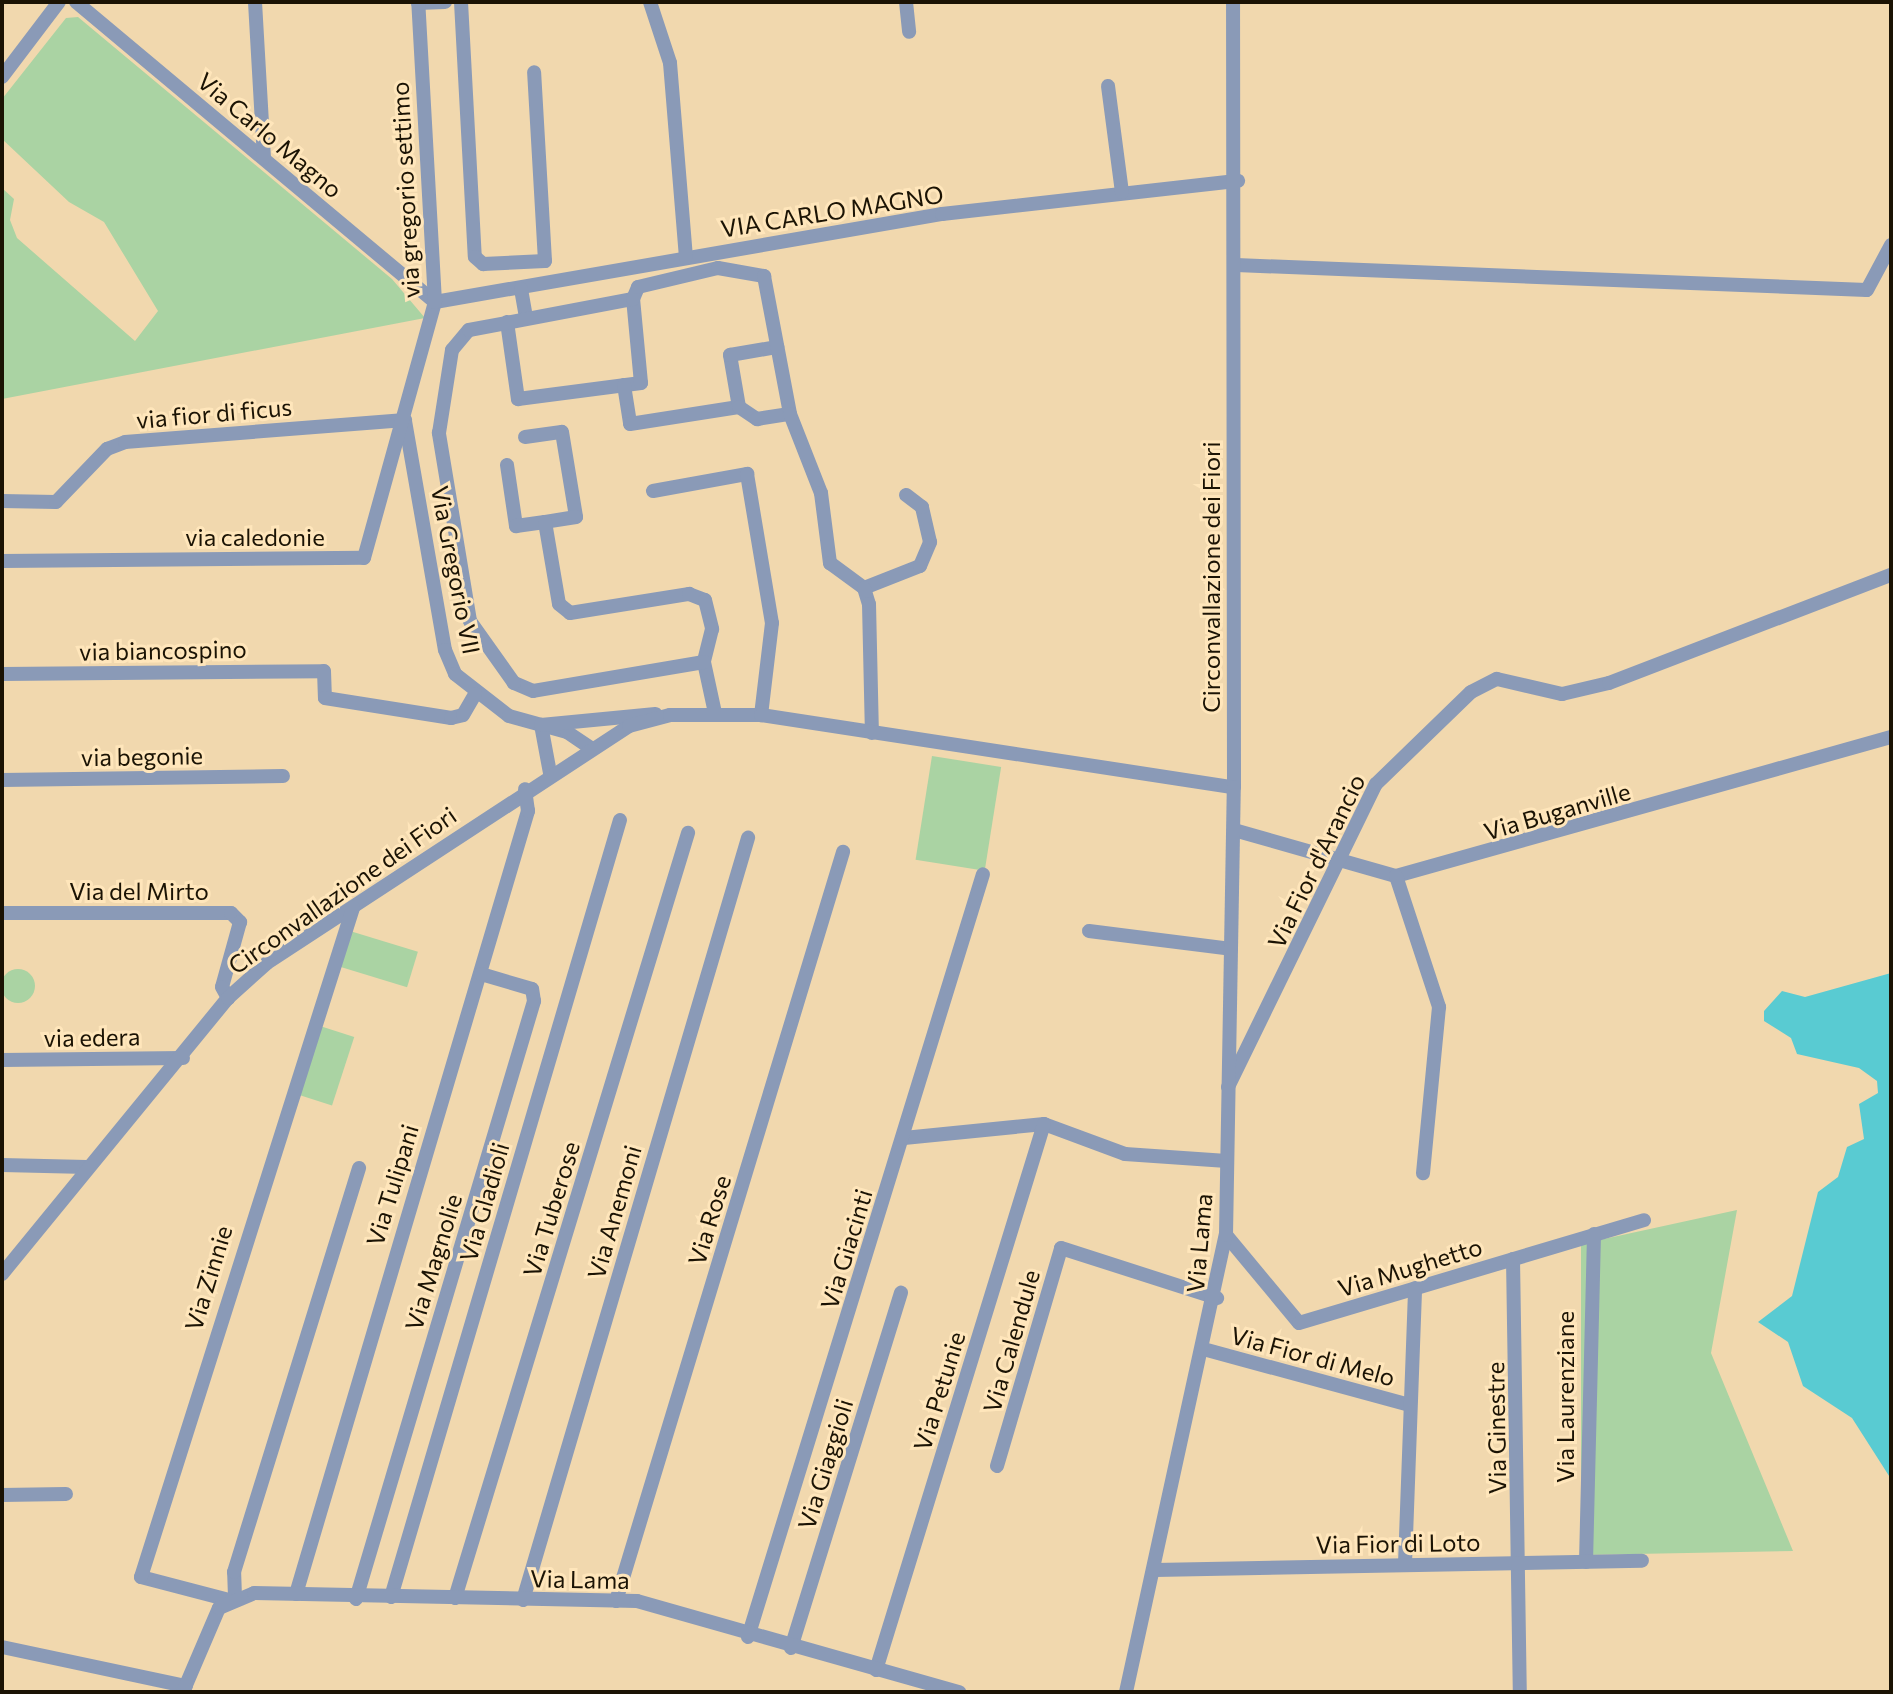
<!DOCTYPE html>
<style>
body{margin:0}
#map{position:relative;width:1893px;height:1694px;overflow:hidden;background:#f1d8ae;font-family:Commissioner,sans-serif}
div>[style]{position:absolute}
.green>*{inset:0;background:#aad3a3;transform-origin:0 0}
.round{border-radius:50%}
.water>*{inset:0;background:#59cbd2}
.minor>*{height:14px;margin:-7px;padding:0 7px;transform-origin:7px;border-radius:7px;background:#8a9ab7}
span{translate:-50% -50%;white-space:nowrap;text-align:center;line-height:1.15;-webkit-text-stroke:6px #ffe6bb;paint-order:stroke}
.street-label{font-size:24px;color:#1b1304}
.frame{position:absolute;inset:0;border:4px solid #1b1304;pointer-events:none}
</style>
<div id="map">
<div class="green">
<i style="clip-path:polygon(78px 17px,392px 279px,425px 318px,2px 399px,2px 188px,14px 199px,10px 220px,17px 238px,135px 341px,158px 311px,104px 222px,69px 202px,2px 139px,2px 99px,66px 18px)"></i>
<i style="left:932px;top:756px;width:70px;height:105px;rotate:9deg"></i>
<i style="left:350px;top:931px;width:71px;height:37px;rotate:17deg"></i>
<i class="round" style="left:1px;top:969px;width:34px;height:34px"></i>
<i style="left:320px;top:1026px;width:36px;height:72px;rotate:18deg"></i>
<i style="clip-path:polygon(1737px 1210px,1711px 1353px,1793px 1551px,1581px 1555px,1581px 1244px)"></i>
</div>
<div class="water">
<i style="clip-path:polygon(1891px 973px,1891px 1479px,1852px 1418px,1803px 1386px,1788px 1342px,1758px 1322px,1792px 1296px,1818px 1192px,1838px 1177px,1847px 1147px,1864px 1139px,1859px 1104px,1878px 1093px,1877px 1081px,1859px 1068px,1797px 1054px,1791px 1038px,1764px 1021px,1764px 1011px,1782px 991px,1805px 997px)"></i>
</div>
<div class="minor">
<i style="left:76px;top:2px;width:468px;rotate:39.9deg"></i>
<i style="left:435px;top:302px;width:515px;rotate:-9.85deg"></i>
<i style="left:942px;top:214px;width:298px;rotate:-6.4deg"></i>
<i style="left:255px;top:2px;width:156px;rotate:86.7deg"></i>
<i style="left:461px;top:2px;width:255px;rotate:86.9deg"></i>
<i style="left:475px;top:257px;width:11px;rotate:41deg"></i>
<i style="left:483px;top:264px;width:62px;rotate:-2.8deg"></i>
<i style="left:545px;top:261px;width:189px;rotate:-93.3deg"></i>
<i style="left:650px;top:2px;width:64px;rotate:71.8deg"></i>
<i style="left:670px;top:63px;width:195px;rotate:85.3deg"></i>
<i style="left:906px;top:2px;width:30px;rotate:84deg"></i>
<i style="left:418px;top:3px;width:27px;rotate:-2deg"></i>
<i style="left:2px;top:77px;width:94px;rotate:-52.8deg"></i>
<i style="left:1108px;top:86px;width:107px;rotate:82.5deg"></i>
<i style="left:1236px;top:265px;width:631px;rotate:2.27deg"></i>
<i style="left:1867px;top:290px;width:51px;rotate:-61.9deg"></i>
<i style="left:521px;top:289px;width:29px;rotate:80deg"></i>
<i style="left:507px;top:322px;width:78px;rotate:81.9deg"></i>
<i style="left:518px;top:399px;width:124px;rotate:-7.4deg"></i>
<i style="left:641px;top:383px;width:84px;rotate:-95.4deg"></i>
<i style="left:624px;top:385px;width:39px;rotate:81deg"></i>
<i style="left:630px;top:424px;width:110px;rotate:-8.9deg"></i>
<i style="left:739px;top:407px;width:53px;rotate:-99.8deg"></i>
<i style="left:730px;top:355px;width:48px;rotate:-9.7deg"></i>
<i style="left:739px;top:407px;width:22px;rotate:34deg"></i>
<i style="left:757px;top:419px;width:33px;rotate:-9deg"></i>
<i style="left:405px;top:421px;width:232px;rotate:80.1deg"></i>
<i style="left:445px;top:650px;width:26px;rotate:67deg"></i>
<i style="left:455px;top:674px;width:68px;rotate:37.9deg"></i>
<i style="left:509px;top:716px;width:60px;rotate:15.4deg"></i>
<i style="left:567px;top:732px;width:27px;rotate:34deg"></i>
<i style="left:525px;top:437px;width:37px;rotate:-8deg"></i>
<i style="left:562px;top:432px;width:86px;rotate:80.6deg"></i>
<i style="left:576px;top:517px;width:31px;rotate:171deg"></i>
<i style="left:507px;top:465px;width:62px;rotate:81.6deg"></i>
<i style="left:516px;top:526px;width:29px;rotate:-8deg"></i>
<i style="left:545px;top:522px;width:83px;rotate:80.3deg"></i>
<i style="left:559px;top:604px;width:14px;rotate:39deg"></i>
<i style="left:570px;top:613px;width:121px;rotate:-9.1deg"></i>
<i style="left:689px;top:594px;width:17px;rotate:21deg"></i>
<i style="left:705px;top:600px;width:30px;rotate:76deg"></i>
<i style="left:712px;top:629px;width:34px;rotate:104deg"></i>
<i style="left:653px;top:491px;width:96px;rotate:-10.3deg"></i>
<i style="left:747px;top:474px;width:151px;rotate:80.5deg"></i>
<i style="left:772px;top:623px;width:93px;rotate:96.8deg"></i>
<i style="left:2px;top:501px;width:54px;rotate:1.1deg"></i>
<i style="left:56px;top:502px;width:74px;rotate:-46.1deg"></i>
<i style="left:107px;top:449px;width:19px;rotate:-21deg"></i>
<i style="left:125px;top:442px;width:281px;rotate:-4.5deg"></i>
<i style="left:2px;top:561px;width:362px;rotate:-0.5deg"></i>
<i style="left:364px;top:558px;width:266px;rotate:-74.5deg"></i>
<i style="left:435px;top:302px;width:300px;rotate:-93.2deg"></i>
<i style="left:864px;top:588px;width:60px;rotate:-21.4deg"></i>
<i style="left:920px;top:566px;width:26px;rotate:-67deg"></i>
<i style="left:930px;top:542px;width:36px;rotate:-103deg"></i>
<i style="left:922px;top:507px;width:20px;rotate:-143deg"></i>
<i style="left:2px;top:674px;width:322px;rotate:-0.5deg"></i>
<i style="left:324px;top:671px;width:27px;rotate:88deg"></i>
<i style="left:325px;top:698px;width:128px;rotate:9deg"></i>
<i style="left:451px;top:718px;width:12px;rotate:-14deg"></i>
<i style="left:463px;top:715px;width:24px;rotate:-60deg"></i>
<i style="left:715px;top:713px;width:52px;rotate:-102.2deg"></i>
<i style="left:704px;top:662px;width:173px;rotate:170.4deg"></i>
<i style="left:533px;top:691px;width:21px;rotate:-157deg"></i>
<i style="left:514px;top:683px;width:76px;rotate:-125.4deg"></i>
<i style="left:470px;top:621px;width:191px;rotate:-99.4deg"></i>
<i style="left:439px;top:433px;width:84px;rotate:-81.1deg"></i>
<i style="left:452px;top:350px;width:26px;rotate:-50deg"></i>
<i style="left:469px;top:330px;width:167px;rotate:-10.7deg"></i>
<i style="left:633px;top:299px;width:13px;rotate:-67deg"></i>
<i style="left:638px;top:287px;width:82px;rotate:-13.4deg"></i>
<i style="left:718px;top:268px;width:47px;rotate:9.9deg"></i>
<i style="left:764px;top:276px;width:140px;rotate:79.3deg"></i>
<i style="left:790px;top:414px;width:85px;rotate:68.6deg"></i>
<i style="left:821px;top:493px;width:71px;rotate:82.7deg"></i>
<i style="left:830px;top:563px;width:42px;rotate:36.3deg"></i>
<i style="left:864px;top:588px;width:17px;rotate:73deg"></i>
<i style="left:869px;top:604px;width:129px;rotate:88.7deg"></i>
<i style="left:550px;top:773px;width:49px;rotate:-100.6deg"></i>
<i style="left:541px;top:725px;width:115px;rotate:-5.5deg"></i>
<i style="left:2px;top:780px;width:281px;rotate:-0.8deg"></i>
<i style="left:1234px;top:830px;width:168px;rotate:15.9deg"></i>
<i style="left:1396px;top:876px;width:514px;rotate:-15.69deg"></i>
<i style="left:1396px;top:876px;width:138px;rotate:71.8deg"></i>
<i style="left:1439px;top:1007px;width:167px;rotate:95.5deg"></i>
<i style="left:2px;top:913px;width:229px"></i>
<i style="left:231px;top:913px;width:13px;rotate:45deg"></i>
<i style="left:240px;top:922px;width:67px;rotate:105.5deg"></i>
<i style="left:222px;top:987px;width:13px;rotate:61deg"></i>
<i style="left:1089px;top:931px;width:143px;rotate:7.2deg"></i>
<i style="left:2px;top:1060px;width:181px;rotate:-0.6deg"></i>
<i style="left:1228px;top:1087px;width:337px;rotate:-64deg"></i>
<i style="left:1376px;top:784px;width:132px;rotate:-44.1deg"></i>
<i style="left:1471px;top:692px;width:29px;rotate:-27deg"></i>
<i style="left:1497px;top:679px;width:67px;rotate:13deg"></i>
<i style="left:1562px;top:694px;width:48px;rotate:-13.2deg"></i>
<i style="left:1609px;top:683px;width:302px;rotate:-21deg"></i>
<i style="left:904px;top:1138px;width:141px;rotate:-5.7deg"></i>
<i style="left:1044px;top:1124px;width:86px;rotate:20.3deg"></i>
<i style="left:1125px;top:1154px;width:102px;rotate:3.9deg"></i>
<i style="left:2px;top:1165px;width:85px;rotate:1.3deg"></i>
<i style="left:1226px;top:1235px;width:114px;rotate:50.3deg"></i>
<i style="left:1299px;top:1323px;width:360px;rotate:-16.6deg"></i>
<i style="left:1513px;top:1259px;width:433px;rotate:89.1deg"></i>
<i style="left:2px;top:1274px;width:357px;rotate:-50.7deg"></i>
<i style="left:228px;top:998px;width:52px;rotate:-41.9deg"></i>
<i style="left:267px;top:963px;width:433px;rotate:-33.2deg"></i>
<i style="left:629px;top:726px;width:42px;rotate:-15deg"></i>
<i style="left:670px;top:715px;width:91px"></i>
<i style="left:761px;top:715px;width:478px;rotate:8.7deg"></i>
<i style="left:1234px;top:787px;width:785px;rotate:-90.07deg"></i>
<i style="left:1207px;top:1350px;width:209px;rotate:15.2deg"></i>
<i style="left:997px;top:1466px;width:227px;rotate:-73.6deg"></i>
<i style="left:1061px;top:1248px;width:164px;rotate:17.8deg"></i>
<i style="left:2px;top:1495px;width:64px;rotate:-0.9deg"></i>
<i style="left:1586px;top:1562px;width:328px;rotate:-88.6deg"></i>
<i style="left:1405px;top:1564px;width:276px;rotate:-87.9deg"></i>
<i style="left:1155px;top:1570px;width:487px;rotate:-1.1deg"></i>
<i style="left:296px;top:1594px;width:817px;rotate:-73.5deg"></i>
<i style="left:528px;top:811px;width:22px;rotate:-98deg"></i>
<i style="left:235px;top:1597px;width:25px;rotate:-92deg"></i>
<i style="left:234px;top:1572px;width:423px;rotate:-72.8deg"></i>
<i style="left:391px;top:1597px;width:810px;rotate:-73.58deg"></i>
<i style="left:455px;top:1598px;width:800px;rotate:-73.06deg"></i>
<i style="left:356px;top:1599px;width:624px;rotate:-73.42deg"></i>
<i style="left:534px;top:1001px;width:12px;rotate:-99deg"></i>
<i style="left:532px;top:989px;width:53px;rotate:-163.6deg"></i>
<i style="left:229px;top:1600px;width:91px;rotate:-165.4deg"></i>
<i style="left:141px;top:1577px;width:702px;rotate:-72.42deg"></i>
<i style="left:523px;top:1600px;width:795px;rotate:-73.55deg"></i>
<i style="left:616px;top:1601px;width:783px;rotate:-73.14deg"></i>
<i style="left:748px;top:1637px;width:798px;rotate:-72.88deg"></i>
<i style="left:2px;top:1647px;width:188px;rotate:12deg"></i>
<i style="left:791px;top:1648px;width:372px;rotate:-72.8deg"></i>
<i style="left:876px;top:1670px;width:571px;rotate:-72.9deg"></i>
<i style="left:183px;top:1692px;width:91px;rotate:-66.8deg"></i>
<i style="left:219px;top:1608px;width:38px;rotate:-23deg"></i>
<i style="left:254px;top:1593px;width:383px;rotate:1.2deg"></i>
<i style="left:637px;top:1601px;width:335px;rotate:15.8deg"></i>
<i style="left:1126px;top:1692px;width:468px;rotate:-77.7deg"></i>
<i style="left:1226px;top:1235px;width:448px;rotate:-89deg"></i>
</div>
<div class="street-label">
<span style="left:270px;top:135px;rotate:40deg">Via Carlo Magno</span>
<span style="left:405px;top:190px;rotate:-93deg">via gregorio settimo</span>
<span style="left:832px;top:211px;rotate:-9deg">VIA CARLO MAGNO</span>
<span style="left:214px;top:413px;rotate:-5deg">via fior di ficus</span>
<span style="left:255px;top:537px">via caledonie</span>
<span style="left:456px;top:570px;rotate:79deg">Via Gregorio VII</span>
<span style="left:1211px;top:577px;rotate:-90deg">Circonvallazione dei Fiori</span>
<span style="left:163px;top:650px;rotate:-1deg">via biancospino</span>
<span style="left:142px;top:756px;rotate:-1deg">via begonie</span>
<span style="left:1557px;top:811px;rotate:-16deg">Via Buganville</span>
<span style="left:1316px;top:861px;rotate:-64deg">Via Fior d'Arancio</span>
<span style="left:342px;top:890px;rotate:-35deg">Circonvallazione dei Fiori</span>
<span style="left:139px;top:891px">Via del Mirto</span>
<span style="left:92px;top:1037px;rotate:-1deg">via edera</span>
<span style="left:392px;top:1185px;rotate:-73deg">Via Tulipani</span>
<span style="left:484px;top:1202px;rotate:-74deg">Via Gladioli</span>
<span style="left:551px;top:1209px;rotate:-73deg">Via Tuberose</span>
<span style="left:614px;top:1212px;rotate:-74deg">Via Anemoni</span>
<span style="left:709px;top:1220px;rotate:-73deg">Via Rose</span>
<span style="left:1199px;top:1243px;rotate:-85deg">Via Lama</span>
<span style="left:846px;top:1249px;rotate:-73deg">Via Giacinti</span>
<span style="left:433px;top:1262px;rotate:-73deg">Via Magnolie</span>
<span style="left:1410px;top:1267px;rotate:-17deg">Via Mughetto</span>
<span style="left:208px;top:1278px;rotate:-73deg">Via Zinnie</span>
<span style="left:1011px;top:1341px;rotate:-74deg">Via Calendule</span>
<span style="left:1313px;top:1356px;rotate:15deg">Via Fior di Melo</span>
<span style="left:939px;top:1391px;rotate:-73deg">Via Petunie</span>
<span style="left:1565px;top:1397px;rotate:-90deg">Via Laurenziane</span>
<span style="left:1496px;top:1428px;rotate:-91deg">Via Ginestre</span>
<span style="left:825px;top:1464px;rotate:-73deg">Via Giaggioli</span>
<span style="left:1398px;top:1543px;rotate:-1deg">Via Fior di Loto</span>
<span style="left:580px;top:1579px;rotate:1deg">Via Lama</span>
</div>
<div class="frame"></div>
</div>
